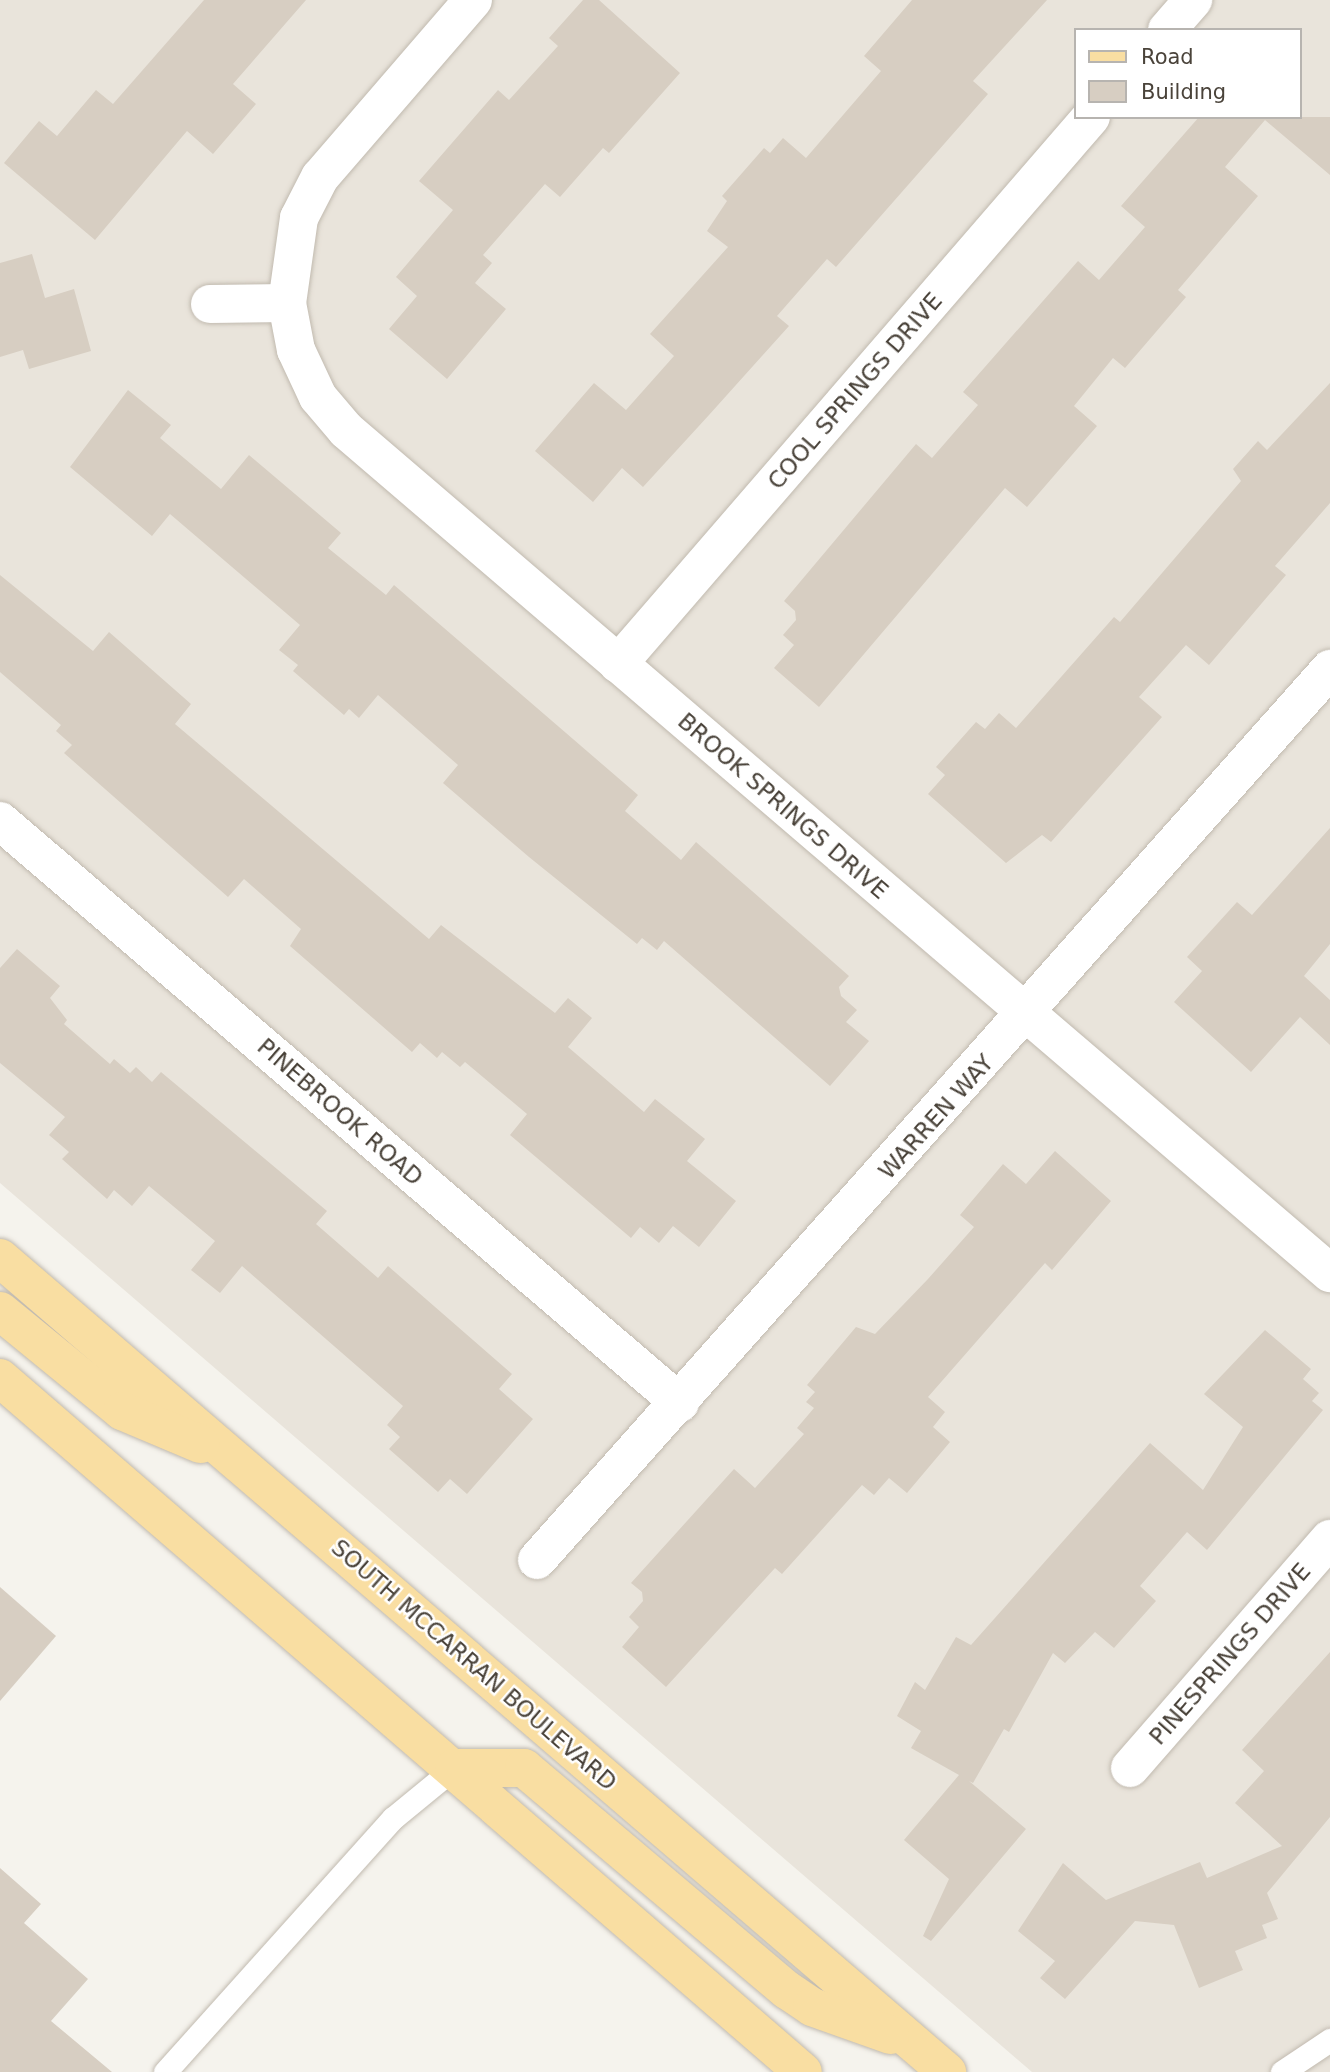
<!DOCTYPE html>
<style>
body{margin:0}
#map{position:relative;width:1330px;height:2072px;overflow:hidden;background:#f5f3ed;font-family:"DejaVu Sans",sans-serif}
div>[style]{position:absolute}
.residential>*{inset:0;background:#e9e4db}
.building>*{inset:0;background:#d7cec2}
.roads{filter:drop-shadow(0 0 2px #c1baaf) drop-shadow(0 0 2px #c1baaf)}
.lane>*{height:23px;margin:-11.5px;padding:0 11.5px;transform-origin:11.5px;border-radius:11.5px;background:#fff}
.street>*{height:38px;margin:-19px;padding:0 19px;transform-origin:19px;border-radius:19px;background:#fff}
.primary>*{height:38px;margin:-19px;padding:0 19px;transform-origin:19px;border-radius:19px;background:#f9dea2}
span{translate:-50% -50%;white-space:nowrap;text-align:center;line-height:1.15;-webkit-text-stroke:5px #fff;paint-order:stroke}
.street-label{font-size:23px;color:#4a433a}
.legend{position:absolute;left:1074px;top:28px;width:228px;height:91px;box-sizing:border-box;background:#fff;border:2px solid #b7b4b0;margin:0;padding:9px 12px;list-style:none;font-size:21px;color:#4a433a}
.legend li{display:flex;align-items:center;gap:14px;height:35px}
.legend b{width:35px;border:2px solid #b7b4b0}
</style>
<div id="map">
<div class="residential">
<i style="clip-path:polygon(evenodd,0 0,1330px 0,1330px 2072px,1032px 2072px,0 1183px,0 0,1076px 30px,1300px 30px,1300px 117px,1076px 117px,1076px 30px)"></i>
</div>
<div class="building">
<i style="clip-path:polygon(204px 0,306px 0,233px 84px,256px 104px,213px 154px,187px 131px,95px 240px,4px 163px,39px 121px,57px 136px,96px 90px,113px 104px)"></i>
<i style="clip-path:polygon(583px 0,599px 0,680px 73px,609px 153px,603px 148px,560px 197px,545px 184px,483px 255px,492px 263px,475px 283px,506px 309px,447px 379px,389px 329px,417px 296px,396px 277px,453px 210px,419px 181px,498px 90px,509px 100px,558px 46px,549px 38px)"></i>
<i style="clip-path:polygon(912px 0,1047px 0,973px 81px,988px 94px,836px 267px,827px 259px,777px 316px,789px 326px,709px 415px,643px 487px,622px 468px,593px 502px,535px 451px,594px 383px,626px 410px,674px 356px,650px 334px,728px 247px,707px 231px,727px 201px,722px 196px,764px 148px,770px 153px,783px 138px,806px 158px,881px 71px,864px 56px)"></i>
<i style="clip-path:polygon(1199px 117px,1330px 117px,1330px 175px,1265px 120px,1225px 167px,1258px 196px,1178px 290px,1186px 297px,1125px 368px,1113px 358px,1074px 406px,1097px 426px,1027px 507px,1005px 488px,819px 707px,774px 668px,794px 645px,783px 635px,796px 620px,795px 611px,784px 601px,916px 444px,932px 458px,978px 405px,963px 392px,1078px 261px,1099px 280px,1145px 227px,1121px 206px)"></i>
<i style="clip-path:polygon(32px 254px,45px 298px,74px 289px,91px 351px,29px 369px,23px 350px,0 357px,0 263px)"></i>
<i style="clip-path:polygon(1330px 383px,1330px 503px,1275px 566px,1286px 575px,1209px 665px,1186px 645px,1139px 697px,1162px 717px,1051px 842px,1042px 835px,1006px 863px,928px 794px,945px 775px,936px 767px,976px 722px,985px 729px,999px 713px,1016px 728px,1114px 617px,1120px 622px,1241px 481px,1233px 469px,1258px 441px,1267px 450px)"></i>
<i style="clip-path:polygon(128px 390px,171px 425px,160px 438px,221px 489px,249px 455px,341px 533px,328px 548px,386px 595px,394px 585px,638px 795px,625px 811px,681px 860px,696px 842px,849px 976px,839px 987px,841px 996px,857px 1010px,846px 1022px,869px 1041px,830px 1086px,664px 941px,657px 950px,642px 938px,637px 944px,529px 857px,443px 783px,458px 765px,378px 695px,359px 718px,349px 709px,344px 715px,293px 671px,298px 665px,279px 650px,300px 625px,170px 514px,152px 536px,70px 467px)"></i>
<i style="clip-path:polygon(0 575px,93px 651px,109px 632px,191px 704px,175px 724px,429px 939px,441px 925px,555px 1013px,568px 998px,592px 1018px,568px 1047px,644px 1112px,655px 1099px,705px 1139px,687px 1161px,736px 1201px,699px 1247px,673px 1226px,659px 1243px,640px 1227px,631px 1238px,510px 1135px,527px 1114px,465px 1062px,460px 1067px,442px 1052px,437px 1058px,420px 1043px,412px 1052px,290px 946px,301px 929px,244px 879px,228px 897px,64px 753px,72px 745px,56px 731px,61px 725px,0 672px)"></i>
<i style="clip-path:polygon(1330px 828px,1330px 944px,1304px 976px,1330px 1000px,1330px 1045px,1300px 1017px,1251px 1072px,1174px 1002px,1202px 971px,1187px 957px,1237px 902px,1252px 915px)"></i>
<i style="clip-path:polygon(17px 949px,60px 986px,50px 998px,67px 1020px,64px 1024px,110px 1064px,114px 1059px,130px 1073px,136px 1067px,152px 1082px,161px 1072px,327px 1211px,316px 1224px,378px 1278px,388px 1266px,512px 1374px,499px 1389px,533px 1419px,467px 1494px,450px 1479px,438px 1492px,389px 1449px,400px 1437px,387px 1425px,403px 1406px,242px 1266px,220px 1293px,191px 1270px,215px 1241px,149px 1186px,132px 1206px,114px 1190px,107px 1199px,62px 1159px,69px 1152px,49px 1135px,65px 1117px,0 1063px,0 968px)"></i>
<i style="clip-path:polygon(1055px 1151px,1111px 1201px,1052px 1270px,1045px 1263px,928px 1397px,945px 1412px,933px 1427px,950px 1442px,907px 1493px,889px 1478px,874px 1495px,862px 1485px,782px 1574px,775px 1568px,666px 1687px,622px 1647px,639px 1627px,629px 1617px,643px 1601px,642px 1592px,631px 1583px,734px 1469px,755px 1488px,804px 1434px,797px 1428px,814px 1408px,806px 1402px,815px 1392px,807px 1385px,856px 1327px,875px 1334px,928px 1279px,974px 1227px,960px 1215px,1003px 1164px,1026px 1184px)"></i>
<i style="clip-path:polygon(1265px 1330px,1311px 1369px,1303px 1379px,1319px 1393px,1312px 1401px,1323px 1410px,1207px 1550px,1187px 1532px,1140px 1586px,1156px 1601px,1114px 1648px,1095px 1632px,1065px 1663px,1053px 1653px,1009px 1732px,1004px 1729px,973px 1783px,969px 1781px,1026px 1829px,931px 1941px,923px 1936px,949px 1879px,904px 1840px,959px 1775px,911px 1748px,921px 1731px,897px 1716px,915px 1682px,925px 1690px,956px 1637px,971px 1645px,1150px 1443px,1203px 1490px,1243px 1427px,1204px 1394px)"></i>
<i style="clip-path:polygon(0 1587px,56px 1636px,0 1701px)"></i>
<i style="clip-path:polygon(1330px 1652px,1330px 1817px,1267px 1893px,1278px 1919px,1262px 1925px,1267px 1938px,1235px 1951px,1243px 1970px,1199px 1988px,1174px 1925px,1135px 1921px,1065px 1999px,1040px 1978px,1055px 1961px,1018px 1931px,1063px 1863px,1106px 1900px,1200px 1862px,1207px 1878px,1282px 1846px,1235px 1803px,1264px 1771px,1242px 1750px)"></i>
<i style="clip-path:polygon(0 1868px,41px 1904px,24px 1923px,88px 1979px,51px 2021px,112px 2072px,0 2072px)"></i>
</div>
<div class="roads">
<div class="lane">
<i style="left:165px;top:2072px;width:341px;rotate:-48.1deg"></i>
<i style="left:393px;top:1818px;width:79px;rotate:-39.3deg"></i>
<i style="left:1282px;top:2072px;width:58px;rotate:-33.7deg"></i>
</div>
<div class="street">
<i style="left:473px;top:0;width:234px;rotate:130.8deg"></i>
<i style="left:320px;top:177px;width:46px;rotate:117.1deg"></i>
<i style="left:299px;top:218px;width:86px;rotate:98deg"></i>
<i style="left:287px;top:303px;width:48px;rotate:79.2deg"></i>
<i style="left:296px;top:350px;width:52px;rotate:64.9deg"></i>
<i style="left:318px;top:397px;width:43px;rotate:49.7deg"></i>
<i style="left:346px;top:430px;width:1296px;rotate:40.59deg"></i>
<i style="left:1167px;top:30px;width:40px;rotate:-49deg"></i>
<i style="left:210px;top:304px;width:77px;rotate:-0.7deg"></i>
<i style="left:618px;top:664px;width:723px;rotate:-49.15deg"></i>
<i style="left:0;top:821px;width:895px;rotate:40.56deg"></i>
<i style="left:537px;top:1560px;width:1193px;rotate:-48.33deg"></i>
<i style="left:1130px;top:1768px;width:304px;rotate:-48.9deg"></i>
</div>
<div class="primary">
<i style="left:0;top:1258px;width:1249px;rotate:40.68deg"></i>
<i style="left:0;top:1311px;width:158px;rotate:39.3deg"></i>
<i style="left:122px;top:1411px;width:85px;rotate:22.9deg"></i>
<i style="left:0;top:1378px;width:1061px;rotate:40.84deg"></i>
<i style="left:454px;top:1768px;width:70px"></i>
<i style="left:524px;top:1768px;width:344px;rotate:40.2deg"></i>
<i style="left:787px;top:1990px;width:30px;rotate:34deg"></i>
<i style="left:812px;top:2007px;width:83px;rotate:19.7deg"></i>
</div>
</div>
<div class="street-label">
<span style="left:855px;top:391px;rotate:-49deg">COOL SPRINGS DRIVE</span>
<span style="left:783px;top:806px;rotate:41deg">BROOK SPRINGS DRIVE</span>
<span style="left:340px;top:1112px;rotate:41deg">PINEBROOK ROAD</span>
<span style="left:936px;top:1117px;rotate:-48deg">WARREN WAY</span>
<span style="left:1230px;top:1654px;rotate:-49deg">PINESPRINGS DRIVE</span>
<span style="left:474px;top:1665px;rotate:41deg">SOUTH MCCARRAN BOULEVARD</span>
</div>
<ul class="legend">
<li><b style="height:9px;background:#f9dea2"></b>Road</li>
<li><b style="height:19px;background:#d7cec2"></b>Building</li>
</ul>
</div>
